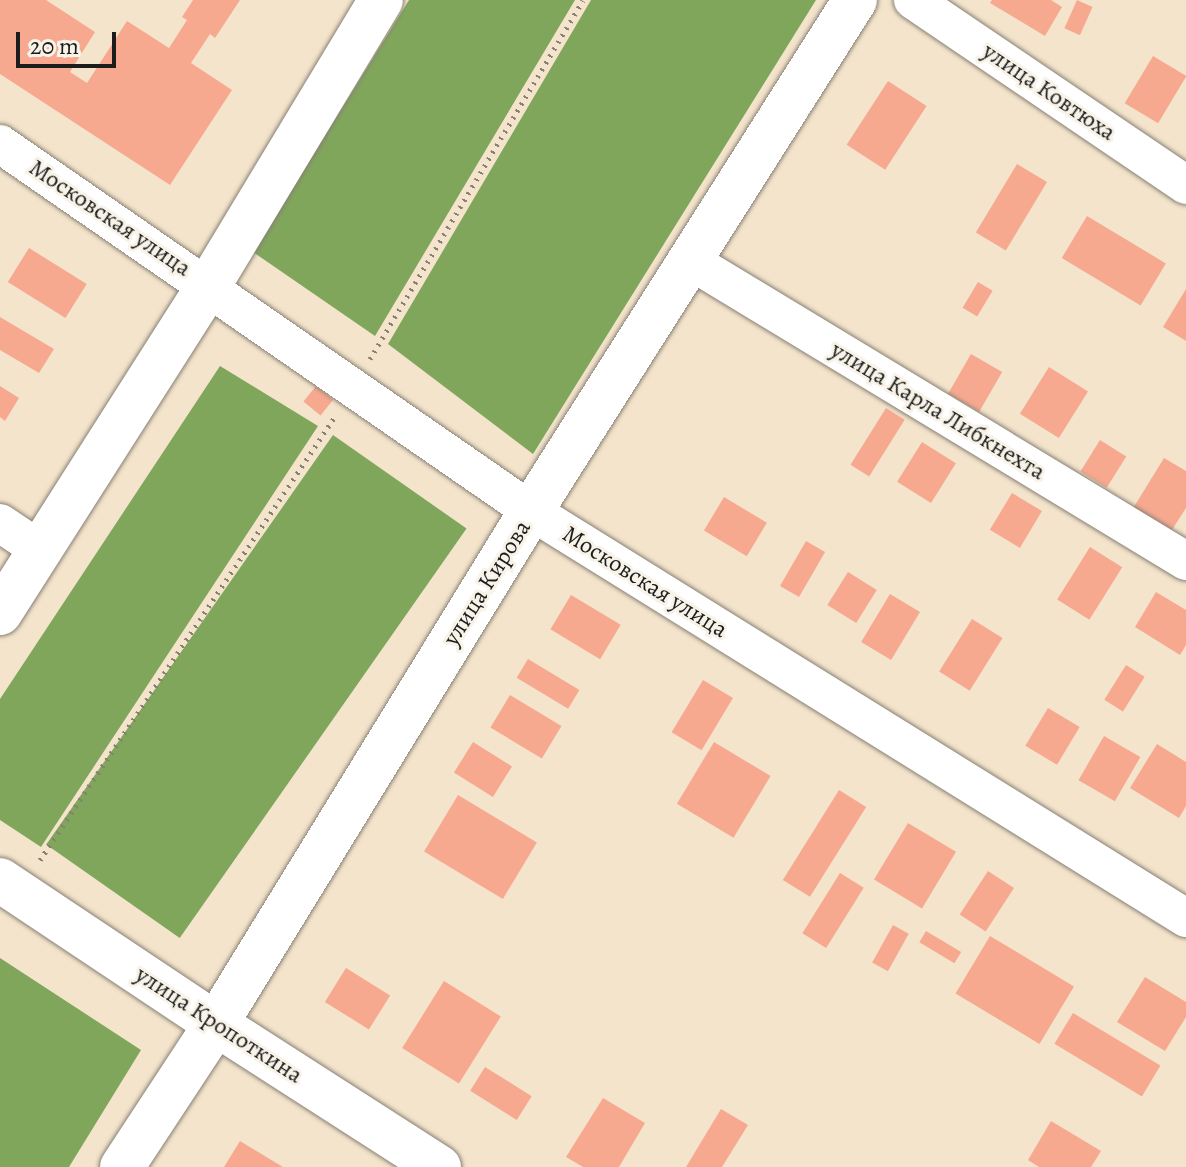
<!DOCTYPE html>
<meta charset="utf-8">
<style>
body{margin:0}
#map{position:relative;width:1186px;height:1167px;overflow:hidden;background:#f4e4cc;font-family:Alegreya,serif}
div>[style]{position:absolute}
.forest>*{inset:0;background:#80a65c;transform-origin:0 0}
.building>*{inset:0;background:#f7a990;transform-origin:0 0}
.path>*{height:5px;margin-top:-2.5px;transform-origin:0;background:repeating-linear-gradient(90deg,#888074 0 2px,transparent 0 8px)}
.roads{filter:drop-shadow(0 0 2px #888074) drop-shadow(0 0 2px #888074)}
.minor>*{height:38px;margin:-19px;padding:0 19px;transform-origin:19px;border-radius:19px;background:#fff}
.major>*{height:44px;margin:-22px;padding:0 22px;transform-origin:22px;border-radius:22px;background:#fff}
span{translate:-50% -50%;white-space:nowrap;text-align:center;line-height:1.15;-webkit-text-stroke:6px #f7f3e8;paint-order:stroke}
.street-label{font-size:24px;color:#1c1c1c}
.scale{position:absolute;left:16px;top:32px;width:100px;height:36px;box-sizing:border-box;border:4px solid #1c1c1c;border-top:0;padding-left:10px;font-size:24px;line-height:28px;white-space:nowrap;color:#1c1c1c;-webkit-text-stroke:6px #f7f3e8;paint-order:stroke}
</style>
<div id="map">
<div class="forest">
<i style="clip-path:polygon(409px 0,575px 0,375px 336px,253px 252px)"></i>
<i style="clip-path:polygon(591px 0,816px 0,533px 454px,388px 344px)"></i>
<i style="clip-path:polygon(220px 366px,318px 426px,41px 847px,0 820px,0 699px)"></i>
<i style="left:333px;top:435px;width:163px;height:500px;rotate:35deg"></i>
<i style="clip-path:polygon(0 958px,141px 1050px,69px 1167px,0 1167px)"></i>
</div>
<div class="building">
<i style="clip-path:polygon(0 0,46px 0,95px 32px,70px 72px,87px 83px,127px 21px,169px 48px,187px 20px,182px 17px,193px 0,240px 0,215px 38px,210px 34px,191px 63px,232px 90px,170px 185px,0 74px)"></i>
<i style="clip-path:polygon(992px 0,1051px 0,1062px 7px,1045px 36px,990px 3px)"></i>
<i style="left:1077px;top:0;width:17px;height:31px;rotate:24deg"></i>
<i style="left:1153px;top:56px;width:39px;height:55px;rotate:31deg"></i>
<i style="left:888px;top:81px;width:46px;height:76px;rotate:33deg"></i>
<i style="left:1017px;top:164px;width:35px;height:80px;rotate:31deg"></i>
<i style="left:1087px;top:216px;width:92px;height:49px;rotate:31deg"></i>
<i style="left:29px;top:248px;width:68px;height:40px;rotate:32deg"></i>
<i style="left:978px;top:282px;width:17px;height:30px;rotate:31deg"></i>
<i style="clip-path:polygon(1186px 289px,1186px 341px,1163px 327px)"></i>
<i style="clip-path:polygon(0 317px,54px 349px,39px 373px,0 350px)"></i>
<i style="left:971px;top:354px;width:36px;height:46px;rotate:30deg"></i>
<i style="left:1049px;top:367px;width:46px;height:55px;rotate:32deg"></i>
<i style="clip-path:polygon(0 386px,19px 398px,5px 421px,0 417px)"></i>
<i style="left:316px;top:386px;width:22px;height:20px;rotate:39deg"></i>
<i style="left:886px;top:408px;width:22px;height:67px;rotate:32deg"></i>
<i style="left:1100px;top:440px;width:31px;height:37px;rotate:32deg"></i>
<i style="left:922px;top:442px;width:40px;height:47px;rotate:32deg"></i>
<i style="clip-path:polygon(1164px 458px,1186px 471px,1186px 508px,1170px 533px,1132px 510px)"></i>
<i style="left:1012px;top:493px;width:35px;height:43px;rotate:31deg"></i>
<i style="left:724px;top:497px;width:50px;height:39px;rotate:31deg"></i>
<i style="left:806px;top:541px;width:22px;height:52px;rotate:30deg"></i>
<i style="left:1090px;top:547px;width:38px;height:62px;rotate:32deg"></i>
<i style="left:848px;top:572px;width:34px;height:39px;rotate:32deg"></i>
<i style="clip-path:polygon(1156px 592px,1186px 610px,1186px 645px,1180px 655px,1135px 627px)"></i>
<i style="left:890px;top:594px;width:35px;height:56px;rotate:31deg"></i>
<i style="left:571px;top:595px;width:58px;height:40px;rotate:31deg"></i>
<i style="left:972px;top:619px;width:36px;height:62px;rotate:32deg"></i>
<i style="left:528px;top:659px;width:60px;height:22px;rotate:31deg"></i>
<i style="left:1126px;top:665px;width:22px;height:41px;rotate:32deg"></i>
<i style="left:703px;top:680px;width:35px;height:61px;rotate:31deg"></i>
<i style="left:510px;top:695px;width:60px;height:38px;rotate:31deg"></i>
<i style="left:1048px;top:708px;width:37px;height:44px;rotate:31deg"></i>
<i style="left:1104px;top:736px;width:42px;height:51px;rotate:30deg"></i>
<i style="left:473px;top:742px;width:46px;height:36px;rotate:32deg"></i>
<i style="left:714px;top:742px;width:66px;height:72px;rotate:31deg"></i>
<i style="clip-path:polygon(1157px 744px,1186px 762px,1186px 806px,1179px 818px,1130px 788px)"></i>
<i style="left:839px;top:790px;width:32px;height:106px;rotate:32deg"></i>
<i style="left:458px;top:795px;width:92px;height:66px;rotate:31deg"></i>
<i style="left:908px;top:823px;width:56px;height:66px;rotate:31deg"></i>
<i style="left:988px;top:871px;width:31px;height:52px;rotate:33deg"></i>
<i style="left:840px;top:873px;width:28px;height:71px;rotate:32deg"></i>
<i style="left:893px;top:925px;width:18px;height:43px;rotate:29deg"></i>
<i style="left:926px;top:931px;width:41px;height:13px;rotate:31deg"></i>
<i style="left:990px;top:936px;width:98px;height:67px;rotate:31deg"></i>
<i style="left:346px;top:968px;width:52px;height:40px;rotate:32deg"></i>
<i style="clip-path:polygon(1145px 977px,1186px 1002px,1186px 1017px,1165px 1051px,1117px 1022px)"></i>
<i style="left:444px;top:981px;width:67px;height:79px;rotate:32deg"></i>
<i style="left:1073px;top:1013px;width:102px;height:36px;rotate:31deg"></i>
<i style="left:485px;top:1067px;width:55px;height:28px;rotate:32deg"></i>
<i style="clip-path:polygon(603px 1098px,645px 1123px,619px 1167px,583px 1167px,566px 1157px)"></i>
<i style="clip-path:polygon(721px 1109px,748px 1125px,722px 1167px,686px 1167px)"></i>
<i style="clip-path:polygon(1051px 1121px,1101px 1151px,1091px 1167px,1039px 1167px,1028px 1160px)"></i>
<i style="clip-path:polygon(240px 1141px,283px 1167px,224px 1167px)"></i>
</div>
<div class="path">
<i style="left:370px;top:359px;width:417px;rotate:-59.3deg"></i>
<i style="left:40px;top:860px;width:534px;rotate:-56.37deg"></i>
</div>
<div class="roads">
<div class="minor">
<i style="left:913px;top:0;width:330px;rotate:34.1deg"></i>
<i style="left:0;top:144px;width:645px;rotate:34.65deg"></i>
<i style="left:531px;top:511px;width:771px;rotate:31.86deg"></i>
<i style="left:689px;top:260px;width:581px;rotate:31.2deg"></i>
<i style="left:0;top:523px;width:48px;rotate:34deg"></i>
</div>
<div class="major">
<i style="left:0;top:613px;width:389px;rotate:-57.5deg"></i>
<i style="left:209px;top:285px;width:333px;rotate:-58.9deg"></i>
<i style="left:0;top:880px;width:260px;rotate:33.7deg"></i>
<i style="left:216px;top:1024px;width:265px;rotate:32.7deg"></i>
<i style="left:122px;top:1167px;width:171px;rotate:-56.7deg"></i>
<i style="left:216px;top:1024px;width:602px;rotate:-58.45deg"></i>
<i style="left:531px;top:511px;width:605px;rotate:-57.62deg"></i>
</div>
</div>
<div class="street-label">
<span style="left:1049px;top:92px;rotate:34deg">улица Ковтюха</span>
<span style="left:110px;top:218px;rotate:34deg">Московская улица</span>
<span style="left:938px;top:411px;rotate:31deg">улица Карла Либкнехта</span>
<span style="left:645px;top:582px;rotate:32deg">Московская улица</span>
<span style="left:487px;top:583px;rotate:-58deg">улица Кирова</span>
<span style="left:219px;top:1025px;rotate:33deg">улица Кропоткина</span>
</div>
<div class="scale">20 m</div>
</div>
